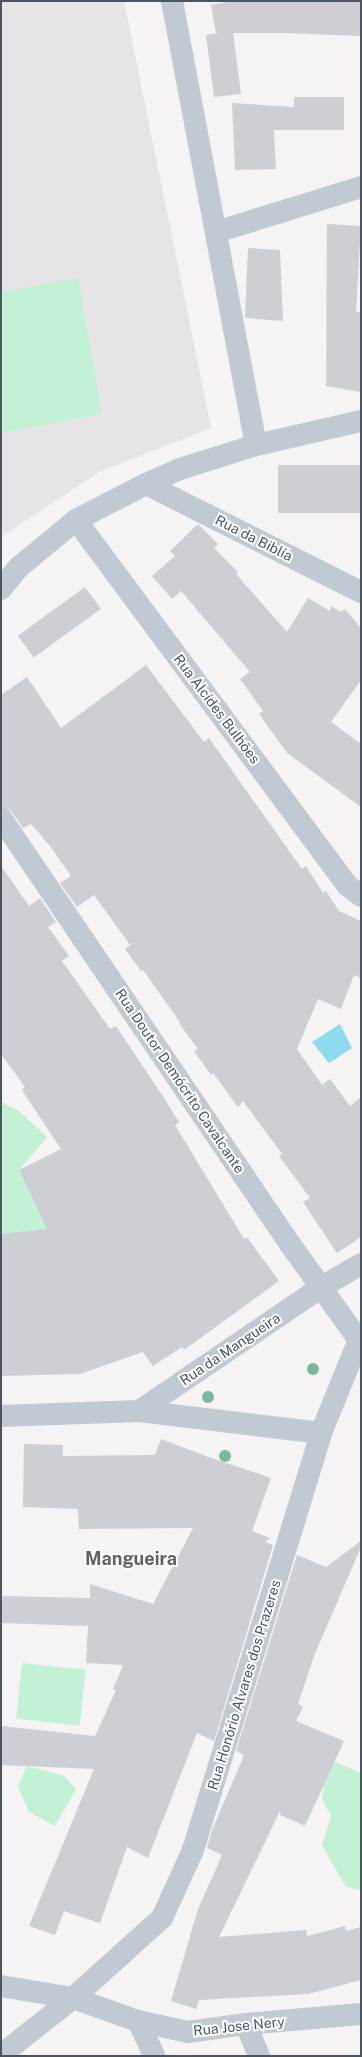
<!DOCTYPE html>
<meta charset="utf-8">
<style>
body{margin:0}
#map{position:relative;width:362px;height:2057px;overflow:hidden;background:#f5f3f3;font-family:"Public Sans",sans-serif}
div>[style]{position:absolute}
.education>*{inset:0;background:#e6e4e5}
.green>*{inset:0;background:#c3f1d5;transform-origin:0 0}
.water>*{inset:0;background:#90daee}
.building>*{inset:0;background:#cdcfd5;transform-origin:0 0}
.minor>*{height:22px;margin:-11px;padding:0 11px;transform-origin:11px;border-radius:11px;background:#c1cad2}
.tertiary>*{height:22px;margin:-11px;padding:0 11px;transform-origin:11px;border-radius:11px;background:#c1cad2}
.trees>*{width:12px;height:12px;margin:-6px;border-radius:50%;background:#7bb799}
span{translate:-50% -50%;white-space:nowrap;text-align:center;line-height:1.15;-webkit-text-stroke:4px #fff;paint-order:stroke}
.street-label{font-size:14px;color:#4a5661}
.district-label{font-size:18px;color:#5f6368;font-weight:700}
.frame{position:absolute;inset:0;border:2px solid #4a5661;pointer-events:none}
</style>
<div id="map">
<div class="education">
<i style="clip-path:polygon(1px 1px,124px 1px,211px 428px,99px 472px,1px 537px)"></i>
</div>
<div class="green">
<i style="clip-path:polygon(78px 278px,102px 414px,1px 433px,1px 292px)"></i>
<i style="clip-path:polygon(1px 1102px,19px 1111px,47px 1137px,19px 1170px,39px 1212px,55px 1216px,69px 1242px,1px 1234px)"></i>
<i style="left:22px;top:1663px;width:64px;height:56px;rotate:6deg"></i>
<i style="clip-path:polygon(312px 1752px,361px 1773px,361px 1890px,346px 1887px,322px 1845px,331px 1816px,322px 1799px,324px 1785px)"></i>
<i style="clip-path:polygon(27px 1766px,64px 1776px,76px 1789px,55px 1826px,29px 1812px,18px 1786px)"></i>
</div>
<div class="water">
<i style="clip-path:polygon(340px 1024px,352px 1048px,329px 1063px,312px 1042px)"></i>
</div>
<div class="building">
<i style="clip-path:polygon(232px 1px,361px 1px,361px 36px,286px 33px,233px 33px,241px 94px,214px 97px,206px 35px,219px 33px,216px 33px,211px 5px)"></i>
<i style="clip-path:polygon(294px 97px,344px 97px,344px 130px,274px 130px,276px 169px,235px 170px,232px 103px,294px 107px)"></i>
<i style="clip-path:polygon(327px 224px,361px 226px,356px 312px,361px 312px,361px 392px,326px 386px)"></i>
<i style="clip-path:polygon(248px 248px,280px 250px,283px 321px,245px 318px)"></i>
<i style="left:361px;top:465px;width:48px;height:83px;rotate:90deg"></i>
<i style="clip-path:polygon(198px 524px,218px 544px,214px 548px,238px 572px,236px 574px,287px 632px,308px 598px,330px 611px,331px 606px,341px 612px,345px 609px,361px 628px,361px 680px,331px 722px,361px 744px,361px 807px,287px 753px,259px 714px,263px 711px,240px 679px,250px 672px,181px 591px,172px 599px,152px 576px,175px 556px,170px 551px)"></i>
<i style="left:85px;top:587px;width:27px;height:83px;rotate:54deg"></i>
<i style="clip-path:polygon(146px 665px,204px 742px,209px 738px,302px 869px,306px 866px,323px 893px,326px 891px,339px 911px,361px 921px,361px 978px,354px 975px,341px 1009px,318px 999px,297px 1049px,322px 1085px,330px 1079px,350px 1106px,361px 1097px,361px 1237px,337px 1253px,303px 1202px,310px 1198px,279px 1156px,282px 1154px,243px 1101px,238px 1107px,213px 1073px,211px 1075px,194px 1051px,198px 1049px,179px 1023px,180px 1022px,143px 970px,141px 971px,125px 949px,130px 945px,94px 895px,77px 907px,60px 883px,71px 876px,50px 846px,31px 824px,23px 828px,11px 811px,1px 806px,1px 695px,27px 677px,61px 728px)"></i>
<i style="clip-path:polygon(1px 866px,29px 906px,40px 898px,56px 922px,48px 927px,69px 956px,62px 961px,110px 1029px,116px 1026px,166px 1101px,179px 1122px,175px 1125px,244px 1239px,247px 1237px,279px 1281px,184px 1350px,182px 1347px,153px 1366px,143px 1352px,80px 1374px,1px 1376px,1px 1234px,47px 1229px,19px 1170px,61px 1149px,22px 1090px,25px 1087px,1px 1054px)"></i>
<i style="clip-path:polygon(161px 1439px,211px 1458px,271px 1478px,252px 1531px,270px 1538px,265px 1542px,273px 1545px,214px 1741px,197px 1733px,148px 1858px,127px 1847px,100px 1923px,64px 1911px,55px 1935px,29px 1926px,94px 1769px,1px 1765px,1px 1726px,95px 1736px,116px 1690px,113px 1689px,123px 1665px,86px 1663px,88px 1626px,1px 1623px,1px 1596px,90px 1598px,90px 1584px,153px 1604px,193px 1528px,79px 1529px,78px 1509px,23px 1507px,24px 1444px,63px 1445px,63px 1456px,155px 1455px)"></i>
<i style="clip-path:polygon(361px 1541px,361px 1547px,314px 1656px,298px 1704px,303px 1707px,296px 1721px,344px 1741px,305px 1826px,280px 1815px,280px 1811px,219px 1937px,306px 1930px,307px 1936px,345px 1926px,346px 1931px,361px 1927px,361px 1980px,308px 1994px,199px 2000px,196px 2009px,171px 2001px,198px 1909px,222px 1855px,207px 1848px,212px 1830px,244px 1755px,236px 1751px,297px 1555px,326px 1567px)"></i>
</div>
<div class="minor">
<i style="left:172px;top:1px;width:452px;rotate:79.3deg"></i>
<i style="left:216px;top:232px;width:152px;rotate:-17.2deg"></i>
<i style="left:146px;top:484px;width:241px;rotate:26.7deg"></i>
<i style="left:76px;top:520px;width:455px;rotate:53.4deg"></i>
<i style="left:347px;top:885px;width:18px;rotate:38deg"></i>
<i style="left:1px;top:589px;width:28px;rotate:-51deg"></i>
<i style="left:19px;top:567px;width:74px;rotate:-39.5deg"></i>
<i style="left:76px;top:520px;width:79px;rotate:-27.2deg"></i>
<i style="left:146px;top:484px;width:37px;rotate:-24deg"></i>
<i style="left:180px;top:469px;width:80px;rotate:-17.5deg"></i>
<i style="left:256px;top:445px;width:108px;rotate:-12.9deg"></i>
<i style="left:1px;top:1986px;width:73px;rotate:9.5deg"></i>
<i style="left:73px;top:1998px;width:69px;rotate:19.5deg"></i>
<i style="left:138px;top:2021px;width:51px;rotate:12.4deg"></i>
<i style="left:188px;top:2032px;width:59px;rotate:-7.9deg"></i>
<i style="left:246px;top:2024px;width:115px;rotate:-5deg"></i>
<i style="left:138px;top:2021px;width:38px;rotate:65deg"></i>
<i style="left:246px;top:2024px;width:35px;rotate:68deg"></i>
<i style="left:1px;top:2055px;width:92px;rotate:-38.4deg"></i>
<i style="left:73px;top:1998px;width:120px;rotate:-42deg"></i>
<i style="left:162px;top:1918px;width:75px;rotate:-65.5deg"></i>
<i style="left:193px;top:1850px;width:436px;rotate:-72.9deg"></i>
</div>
<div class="tertiary">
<i style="left:1px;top:818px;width:515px;rotate:55.85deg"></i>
<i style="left:290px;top:1244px;width:122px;rotate:54.4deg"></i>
<i style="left:139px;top:1411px;width:183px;rotate:6.9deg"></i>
<i style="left:321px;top:1433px;width:100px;rotate:-67.8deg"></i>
<i style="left:359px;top:1340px;width:3px;rotate:-45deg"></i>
<i style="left:1px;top:1416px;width:138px;rotate:-2.1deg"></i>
<i style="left:139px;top:1411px;width:219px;rotate:-34.2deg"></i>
<i style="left:320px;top:1288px;width:48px;rotate:-30.3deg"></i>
</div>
<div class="trees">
<i style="left:313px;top:1369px"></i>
<i style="left:208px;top:1397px"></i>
<i style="left:225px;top:1456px"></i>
</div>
<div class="street-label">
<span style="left:254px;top:538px;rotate:27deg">Rua da Biblía</span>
<span style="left:217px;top:709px;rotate:53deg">Rua Alcídes Bulhões</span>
<span style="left:180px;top:1081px;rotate:56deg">Rua Doutor Demócrito Cavalcante</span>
<span style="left:230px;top:1349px;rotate:-34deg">Rua da Mangueira</span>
<span style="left:244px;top:1685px;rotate:-73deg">Rua Honório Alvares dos Prazeres</span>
<span style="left:239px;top:2026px;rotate:-6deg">Rua Jose Nery</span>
</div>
<div class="district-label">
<span style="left:131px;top:1559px">Mangueira</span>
</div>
<div class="frame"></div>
</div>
